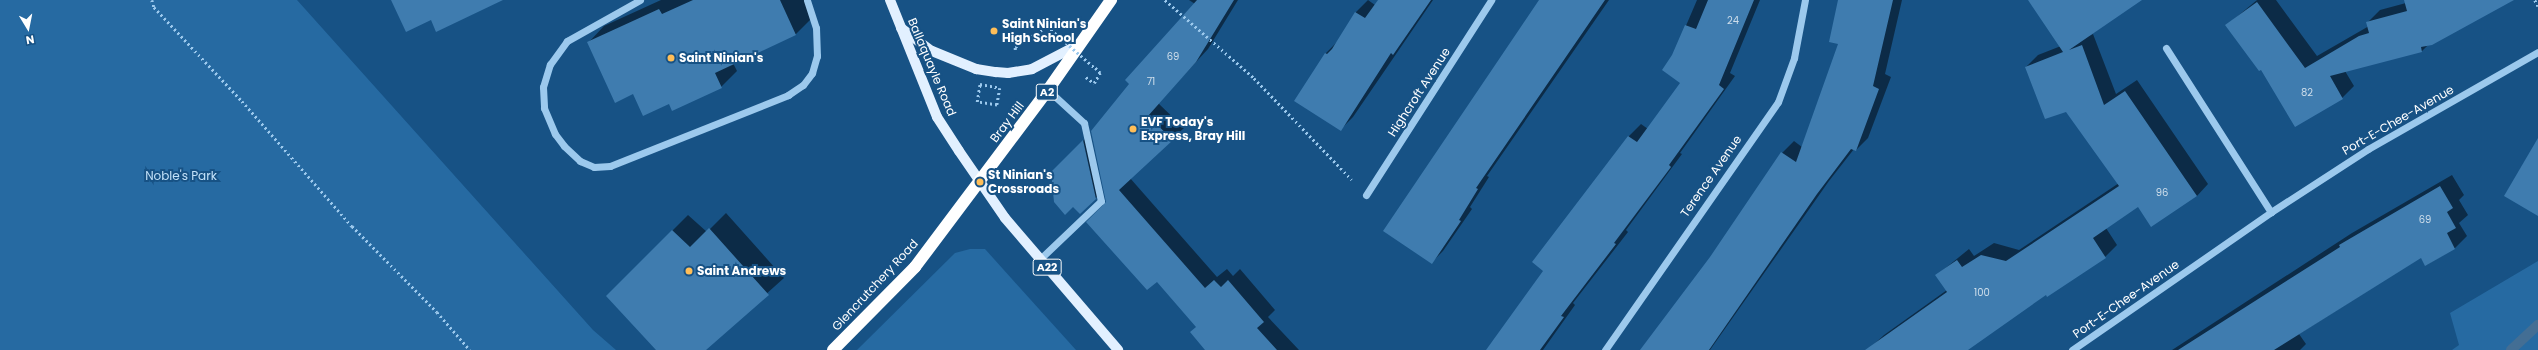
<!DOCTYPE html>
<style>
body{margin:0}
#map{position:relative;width:2538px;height:350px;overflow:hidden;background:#175285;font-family:Poppins,sans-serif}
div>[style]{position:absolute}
.green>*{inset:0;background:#266aa2}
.shadow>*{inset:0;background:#0007}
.stream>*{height:10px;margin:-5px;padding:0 5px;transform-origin:5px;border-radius:5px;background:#436e94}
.building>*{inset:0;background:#3f7caf}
.path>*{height:2.5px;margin-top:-1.25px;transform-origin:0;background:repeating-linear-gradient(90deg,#9cc9ed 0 2px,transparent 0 5px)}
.minor>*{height:7px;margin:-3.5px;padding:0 3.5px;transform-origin:3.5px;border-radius:3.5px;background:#9cc9ed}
.major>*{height:10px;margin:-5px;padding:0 5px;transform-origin:5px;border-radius:5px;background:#e2f0ff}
.highway>*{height:12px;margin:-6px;padding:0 6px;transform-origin:6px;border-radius:6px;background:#fff}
.path-bridge>*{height:2.5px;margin-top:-1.25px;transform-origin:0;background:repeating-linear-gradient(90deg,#9cc9ed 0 2px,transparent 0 5px)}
.dots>*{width:11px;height:11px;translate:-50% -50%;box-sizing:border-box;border:2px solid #175285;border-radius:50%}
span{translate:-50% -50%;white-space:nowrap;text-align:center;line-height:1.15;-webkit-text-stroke:4px #175285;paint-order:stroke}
.number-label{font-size:10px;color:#cfdeeb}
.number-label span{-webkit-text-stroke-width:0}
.shield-label span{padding:1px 3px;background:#175285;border:1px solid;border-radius:3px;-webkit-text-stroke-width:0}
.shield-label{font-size:11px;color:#fff;font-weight:700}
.poi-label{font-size:12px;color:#fff;font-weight:700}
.left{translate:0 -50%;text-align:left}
.street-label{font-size:12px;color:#fff}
.park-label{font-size:12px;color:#c2e1f9}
.north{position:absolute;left:8px;top:8px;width:40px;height:40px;-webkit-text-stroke:3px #175285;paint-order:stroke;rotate:170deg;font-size:11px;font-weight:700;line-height:16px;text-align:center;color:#fff}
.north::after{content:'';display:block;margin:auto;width:14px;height:18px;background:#fff;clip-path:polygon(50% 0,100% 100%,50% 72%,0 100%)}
</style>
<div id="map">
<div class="green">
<i style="clip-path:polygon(0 0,297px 0,593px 330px,616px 350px,0 350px)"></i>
<i style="clip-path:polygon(970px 249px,985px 249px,1076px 350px,857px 350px,955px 253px)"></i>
<i style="clip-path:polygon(2538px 261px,2538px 350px,2452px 350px,2459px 345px,2450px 313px)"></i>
</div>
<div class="shadow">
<i style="clip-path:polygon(661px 0,804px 0,812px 18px,796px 34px,733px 63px,737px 71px,721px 87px,670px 102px,633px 93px,588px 43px,604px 26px)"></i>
<i style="clip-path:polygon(1189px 0,1238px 0,1208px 49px,1158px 103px,1184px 128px,1130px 178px,1217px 277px,1227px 269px,1233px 276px,1240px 269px,1275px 310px,1268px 317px,1299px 350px,1207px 350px,1197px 326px,1107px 202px,1195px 4px)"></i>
<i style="clip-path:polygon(1368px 0,1375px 5px,1379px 0,1433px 0,1353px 117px,1341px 129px,1325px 54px,1338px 41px,1356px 12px)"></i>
<i style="clip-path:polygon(1540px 0,1609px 0,1487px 176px,1489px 177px,1470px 207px,1472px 209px,1443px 251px,1431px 263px)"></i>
<i style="clip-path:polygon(1697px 0,1760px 0,1730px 73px,1735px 76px,1680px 153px,1682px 154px,1626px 230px,1628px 232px,1573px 303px,1575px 305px,1543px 350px,1489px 350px,1545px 270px,1533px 262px,1629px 136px,1641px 124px,1648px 129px,1681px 83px,1673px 56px)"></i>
<i style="clip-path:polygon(1839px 0,1902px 0,1885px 74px,1891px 77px,1868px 138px,1856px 150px,1854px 149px,1829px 181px,1710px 350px,1642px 350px,1711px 257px,1782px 153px,1794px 141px,1802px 147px,1840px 43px)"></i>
<i style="clip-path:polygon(2029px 0,2138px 0,2089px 36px,2093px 34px,2116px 94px,2137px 80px,2208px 184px,2197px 196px,2138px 206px,2106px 228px,2117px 245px,2105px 257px,2046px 294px,1966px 350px,1874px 350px,1872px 346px,1884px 335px,1947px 290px,1937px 275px,1969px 249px,1974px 256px,1994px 243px,2019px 250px,2119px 183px,2066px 110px,2026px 67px,2038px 55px,2061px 46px)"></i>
<i style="clip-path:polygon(2257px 0,2276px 0,2317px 56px,2369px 26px,2368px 22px,2380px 10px,2406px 3px,2409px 0,2508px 0,2429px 44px,2422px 51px,2345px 71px,2354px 86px,2342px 98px,2262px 68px,2227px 25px)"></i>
<i style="clip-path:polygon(1089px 135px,1102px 192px,1080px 213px,1052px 172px)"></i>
<i style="clip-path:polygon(2452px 175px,2464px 195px,2459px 200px,2468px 215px,2459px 223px,2467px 236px,2455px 248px,2426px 265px,2421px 257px,2299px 334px,2306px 344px,2300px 350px,2172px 350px,2352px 233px)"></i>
<i style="clip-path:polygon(726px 213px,784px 278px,704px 350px,657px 350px,607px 296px,688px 215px,707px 232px)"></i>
</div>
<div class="stream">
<i style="left:2511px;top:350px;width:37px;rotate:-43deg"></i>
</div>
<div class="building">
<i style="clip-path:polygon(391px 0,503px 0,436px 32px,431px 20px,406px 32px)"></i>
<i style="clip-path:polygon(693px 0,780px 0,796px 35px,715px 73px,722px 88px,672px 111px,669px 104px,643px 116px,633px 94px,615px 103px,587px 42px,659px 9px,662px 14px)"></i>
<i style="clip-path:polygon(1197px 0,1234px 0,1196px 62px,1148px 116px,1173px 140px,1119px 190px,1205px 288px,1214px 280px,1221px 287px,1228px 280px,1264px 322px,1257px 328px,1277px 350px,1205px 350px,1190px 332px,1196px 327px,1157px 282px,1147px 290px,1086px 222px,1106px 202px,1091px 131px,1129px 84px,1125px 80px)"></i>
<i style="clip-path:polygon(1378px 0,1431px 0,1393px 55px,1391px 53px,1341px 131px,1294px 101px,1325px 53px,1327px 54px,1332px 49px,1355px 12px,1365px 18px)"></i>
<i style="clip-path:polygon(1539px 0,1605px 0,1476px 188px,1478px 189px,1459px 220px,1461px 221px,1432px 264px,1383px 231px)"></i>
<i style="clip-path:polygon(1708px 0,1754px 0,1719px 85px,1724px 89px,1669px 165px,1671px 167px,1614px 243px,1616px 244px,1561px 316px,1564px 317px,1540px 350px,1486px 350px,1543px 271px,1532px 262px,1628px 136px,1637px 142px,1680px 83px,1662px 70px,1672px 55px,1685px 25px,1696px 29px)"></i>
<i style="clip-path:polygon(1838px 0,1893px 0,1873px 86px,1879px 89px,1856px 151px,1851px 149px,1817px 194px,1709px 350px,1640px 350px,1710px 257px,1781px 152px,1796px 162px,1838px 44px,1829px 42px)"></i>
<i style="clip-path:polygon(2028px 0,2142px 0,2069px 50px,2082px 45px,2104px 105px,2125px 91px,2197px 196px,2151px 227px,2138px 207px,2093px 238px,2106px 258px,2047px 297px,2046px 295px,1968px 350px,1865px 350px,1947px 292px,1935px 275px,1957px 260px,1962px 267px,1981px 255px,2006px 261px,2119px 186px,2066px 112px,2045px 119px,2025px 67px,2063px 52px)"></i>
<i style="clip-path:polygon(2404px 0,2514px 0,2432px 45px,2421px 47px,2422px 52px,2330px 76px,2343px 99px,2295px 127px,2261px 70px,2259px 71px,2225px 25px,2257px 2px,2305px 68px,2359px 36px,2369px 33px,2366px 22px,2407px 11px)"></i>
<i style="clip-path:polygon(2538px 138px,2538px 216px,2504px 196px)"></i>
<i style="clip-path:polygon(1083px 140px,1096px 199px,1080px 214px,1073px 207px,1065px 215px,1054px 202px,1051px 172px)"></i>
<i style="clip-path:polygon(2440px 186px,2453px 208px,2447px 212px,2456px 228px,2447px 233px,2455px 249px,2425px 266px,2421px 258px,2274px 350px,2178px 350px,2340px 247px,2339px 245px)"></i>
<i style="clip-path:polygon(709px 228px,769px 295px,706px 350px,656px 350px,606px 296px,672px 230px,690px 247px)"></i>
</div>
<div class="path">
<i style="left:152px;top:0;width:7px;rotate:74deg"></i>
<i style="left:154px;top:7px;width:129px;rotate:46.9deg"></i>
<i style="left:242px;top:101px;width:167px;rotate:48.7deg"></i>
<i style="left:352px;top:226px;width:121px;rotate:45.3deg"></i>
<i style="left:437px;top:312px;width:50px;rotate:49deg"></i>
<i style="left:1165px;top:0;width:118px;rotate:41.2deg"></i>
<i style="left:1254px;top:78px;width:141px;rotate:46.1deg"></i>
<i style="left:2535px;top:0;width:7px;rotate:63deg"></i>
<i style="left:1015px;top:50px;width:3px;rotate:-90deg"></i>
<i style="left:1015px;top:47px;width:38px;rotate:-33deg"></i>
<i style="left:1086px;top:77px;width:10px;rotate:37deg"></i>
<i style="left:1094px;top:83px;width:12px;rotate:-59deg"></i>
<i style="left:1100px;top:73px;width:7px;rotate:-135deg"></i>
<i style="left:980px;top:84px;width:20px;rotate:11deg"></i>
<i style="left:1000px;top:88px;width:17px;rotate:100deg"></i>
<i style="left:997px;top:105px;width:20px;rotate:-171deg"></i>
<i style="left:977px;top:102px;width:18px;rotate:-81deg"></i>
</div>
<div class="minor">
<i style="left:640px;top:0;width:84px;rotate:150.7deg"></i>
<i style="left:567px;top:41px;width:29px;rotate:126deg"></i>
<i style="left:550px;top:64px;width:24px;rotate:107deg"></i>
<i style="left:543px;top:87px;width:21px;rotate:87deg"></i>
<i style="left:544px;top:108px;width:28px;rotate:67deg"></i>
<i style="left:555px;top:134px;width:15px;rotate:53deg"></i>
<i style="left:564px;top:146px;width:22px;rotate:43deg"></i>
<i style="left:580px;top:161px;width:15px;rotate:23deg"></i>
<i style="left:594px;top:167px;width:16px;rotate:-4deg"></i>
<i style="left:610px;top:166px;width:192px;rotate:-21.7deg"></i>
<i style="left:788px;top:95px;width:18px;rotate:-34deg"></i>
<i style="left:803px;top:85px;width:15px;rotate:-53deg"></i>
<i style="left:812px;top:73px;width:18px;rotate:-74deg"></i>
<i style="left:817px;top:56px;width:28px;rotate:-92deg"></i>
<i style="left:816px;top:28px;width:29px;rotate:-108deg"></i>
<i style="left:2166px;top:48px;width:195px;rotate:57.4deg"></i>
<i style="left:1366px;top:195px;width:232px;rotate:-57.3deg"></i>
<i style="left:1040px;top:259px;width:84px;rotate:-43.6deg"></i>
<i style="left:1101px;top:201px;width:80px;rotate:-102.3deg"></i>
<i style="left:1084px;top:123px;width:49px;rotate:-137.5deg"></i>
<i style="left:1605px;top:350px;width:302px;rotate:-55.1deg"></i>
<i style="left:1778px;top:102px;width:47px;rotate:-70deg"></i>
<i style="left:1794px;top:58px;width:59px;rotate:-79.3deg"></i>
<i style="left:2072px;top:350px;width:242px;rotate:-34.7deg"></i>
<i style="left:2271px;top:212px;width:116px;rotate:-33deg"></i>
<i style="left:2368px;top:149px;width:196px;rotate:-29.7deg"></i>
</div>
<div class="major">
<i style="left:890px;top:0;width:126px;rotate:68.1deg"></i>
<i style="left:937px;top:117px;width:40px;rotate:57.1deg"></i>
<i style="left:959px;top:151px;width:81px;rotate:55.5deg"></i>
<i style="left:1005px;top:218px;width:174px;rotate:49.4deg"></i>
<i style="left:901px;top:28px;width:39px;rotate:37deg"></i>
<i style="left:932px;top:51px;width:48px;rotate:22.2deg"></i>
<i style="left:976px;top:69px;width:20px;rotate:9deg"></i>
<i style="left:996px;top:72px;width:12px;rotate:5deg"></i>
<i style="left:1008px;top:73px;width:24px;rotate:-9deg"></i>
<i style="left:1032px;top:69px;width:52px;rotate:-27.6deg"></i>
</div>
<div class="highway">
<i style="left:833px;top:350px;width:117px;rotate:-45.3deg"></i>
<i style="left:915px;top:267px;width:221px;rotate:-53.1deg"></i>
<i style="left:1048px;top:90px;width:110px;rotate:-55deg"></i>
</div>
<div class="path-bridge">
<i style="left:1047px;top:26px;width:64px;rotate:41.2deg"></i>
</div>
<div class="dots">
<i style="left:994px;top:31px;background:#ffbe58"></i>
<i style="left:671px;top:58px;background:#ffbe58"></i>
<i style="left:1133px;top:129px;background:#ffbe58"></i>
<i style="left:980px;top:182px;background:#ffbe58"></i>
<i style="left:689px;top:271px;background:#ffbe58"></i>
</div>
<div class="number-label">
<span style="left:1733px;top:21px">24</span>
<span style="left:1173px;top:57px">69</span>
<span style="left:1151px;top:82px">71</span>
<span style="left:2307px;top:93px">82</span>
<span style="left:2162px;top:193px">96</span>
<span style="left:2425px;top:220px">69</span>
<span style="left:1982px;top:293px">100</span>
</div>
<div class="shield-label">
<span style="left:1047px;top:92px">A2</span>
<span style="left:1047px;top:267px">A22</span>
</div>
<div class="poi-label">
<span class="left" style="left:1002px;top:31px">Saint Ninian's<br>High School</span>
<span class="left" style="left:679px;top:58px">Saint Ninian's</span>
<span class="left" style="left:1141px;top:129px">EVF Today's<br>Express, Bray Hill</span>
<span class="left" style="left:988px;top:182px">St Ninian's<br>Crossroads</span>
<span class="left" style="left:697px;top:271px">Saint Andrews</span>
</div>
<div class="street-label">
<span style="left:932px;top:67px;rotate:67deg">Ballaquayle Road</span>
<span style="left:1419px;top:92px;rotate:-57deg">Highcroft Avenue</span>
<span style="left:2398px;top:120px;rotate:-30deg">Port-E-Chee-Avenue</span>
<span style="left:1007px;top:122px;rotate:-53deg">Bray Hill</span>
<span style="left:1711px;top:176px;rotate:-55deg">Terence Avenue</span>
<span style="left:875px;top:285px;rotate:-47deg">Glencrutchery Road</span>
<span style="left:2126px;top:299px;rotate:-35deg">Port-E-Chee-Avenue</span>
</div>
<div class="park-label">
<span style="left:181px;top:176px">Noble's Park</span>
</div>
<div class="north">N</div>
</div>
